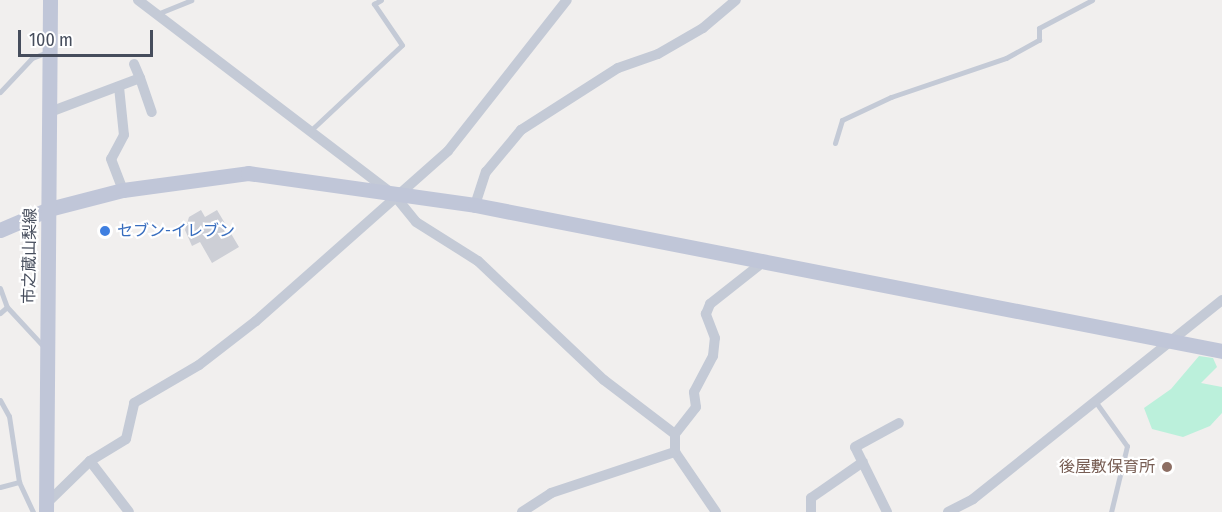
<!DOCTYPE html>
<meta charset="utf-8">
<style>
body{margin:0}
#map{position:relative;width:1222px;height:512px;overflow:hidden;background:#f1efee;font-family:"Fira Sans Condensed","Noto Sans JP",sans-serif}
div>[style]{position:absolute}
.green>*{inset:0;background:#bbf0db}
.building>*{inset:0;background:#cdcfd6}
.lane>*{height:5px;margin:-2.5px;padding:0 2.5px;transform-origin:2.5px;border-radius:2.5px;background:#c4cad6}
.street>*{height:10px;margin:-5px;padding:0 5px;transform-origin:5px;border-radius:5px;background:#c4cad6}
.secondary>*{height:15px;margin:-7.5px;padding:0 7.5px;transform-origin:7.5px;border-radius:7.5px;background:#c0c6d8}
.dots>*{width:16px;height:16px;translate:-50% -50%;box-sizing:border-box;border:3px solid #fff;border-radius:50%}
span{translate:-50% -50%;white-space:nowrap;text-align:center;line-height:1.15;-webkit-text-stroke:4.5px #fff;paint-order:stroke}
.shop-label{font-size:16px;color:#366cbe}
.left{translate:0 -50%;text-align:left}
.street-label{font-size:16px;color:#464d5c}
.education-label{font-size:16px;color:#785e54}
.right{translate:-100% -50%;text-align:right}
.scale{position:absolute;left:18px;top:30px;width:135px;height:27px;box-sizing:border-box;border:3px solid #464d5c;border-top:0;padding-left:8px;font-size:18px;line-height:21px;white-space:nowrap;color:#464d5c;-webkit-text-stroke:4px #fff;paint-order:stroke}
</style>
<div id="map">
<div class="green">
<i style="clip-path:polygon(1199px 356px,1213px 358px,1217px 367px,1201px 383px,1222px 387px,1222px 413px,1210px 426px,1183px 437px,1152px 429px,1144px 408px,1171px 389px)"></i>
</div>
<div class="building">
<i style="clip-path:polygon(201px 210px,205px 217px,217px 210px,239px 247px,212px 263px,200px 242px,192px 246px,185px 230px,189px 217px)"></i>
</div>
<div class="lane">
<i style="left:157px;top:14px;width:37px;rotate:-22deg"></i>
<i style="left:0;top:92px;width:47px;rotate:-46.7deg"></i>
<i style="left:32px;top:58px;width:17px;rotate:-21deg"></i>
<i style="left:309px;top:132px;width:127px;rotate:-43.1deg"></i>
<i style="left:402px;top:45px;width:50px;rotate:-124.3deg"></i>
<i style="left:374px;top:4px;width:8px;rotate:-30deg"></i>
<i style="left:835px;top:143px;width:24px;rotate:-73deg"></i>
<i style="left:842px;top:120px;width:54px;rotate:-25.1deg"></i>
<i style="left:891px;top:97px;width:121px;rotate:-18.7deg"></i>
<i style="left:1006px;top:58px;width:38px;rotate:-29deg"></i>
<i style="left:1039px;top:40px;width:12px;rotate:-90deg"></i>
<i style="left:1039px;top:28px;width:60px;rotate:-27.8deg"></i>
<i style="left:0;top:288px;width:20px;rotate:70deg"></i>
<i style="left:7px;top:307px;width:56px;rotate:47.2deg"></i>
<i style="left:0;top:313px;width:9px;rotate:-41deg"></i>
<i style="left:0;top:400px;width:18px;rotate:61deg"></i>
<i style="left:9px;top:416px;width:67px;rotate:81.4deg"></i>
<i style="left:19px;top:482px;width:33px;rotate:65deg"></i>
<i style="left:1095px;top:401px;width:55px;rotate:54.6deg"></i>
<i style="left:1127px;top:446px;width:68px;rotate:103.6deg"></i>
<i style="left:0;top:487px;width:20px;rotate:-15deg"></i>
</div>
<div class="street">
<i style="left:138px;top:0;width:323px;rotate:37.3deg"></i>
<i style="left:395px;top:196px;width:33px;rotate:51deg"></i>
<i style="left:416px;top:222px;width:73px;rotate:32.2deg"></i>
<i style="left:478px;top:261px;width:173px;rotate:43.4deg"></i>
<i style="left:604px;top:380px;width:89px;rotate:37.3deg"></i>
<i style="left:134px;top:64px;width:15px;rotate:67deg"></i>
<i style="left:119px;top:87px;width:48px;rotate:84.1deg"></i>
<i style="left:124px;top:135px;width:27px;rotate:118deg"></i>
<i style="left:111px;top:159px;width:33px;rotate:69deg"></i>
<i style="left:50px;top:112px;width:96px;rotate:-20.7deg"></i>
<i style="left:140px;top:78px;width:36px;rotate:71deg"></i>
<i style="left:475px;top:205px;width:35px;rotate:-72deg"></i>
<i style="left:486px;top:172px;width:55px;rotate:-50.2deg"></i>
<i style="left:521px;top:130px;width:115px;rotate:-32.6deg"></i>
<i style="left:618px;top:68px;width:42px;rotate:-19.3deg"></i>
<i style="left:658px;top:54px;width:52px;rotate:-30deg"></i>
<i style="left:703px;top:28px;width:43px;rotate:-40.3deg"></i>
<i style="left:90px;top:461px;width:64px;rotate:52.6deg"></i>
<i style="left:47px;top:503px;width:60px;rotate:-44.3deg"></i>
<i style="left:90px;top:461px;width:42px;rotate:-31.4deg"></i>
<i style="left:126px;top:439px;width:37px;rotate:-77deg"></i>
<i style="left:134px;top:403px;width:75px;rotate:-30.3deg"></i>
<i style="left:199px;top:365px;width:72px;rotate:-37.7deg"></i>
<i style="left:256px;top:321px;width:256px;rotate:-41.5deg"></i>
<i style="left:448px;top:151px;width:192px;rotate:-51.8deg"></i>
<i style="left:522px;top:512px;width:35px;rotate:-33deg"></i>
<i style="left:551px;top:493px;width:131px;rotate:-18.3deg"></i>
<i style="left:716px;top:512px;width:73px;rotate:-124.3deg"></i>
<i style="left:675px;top:452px;width:18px;rotate:-90deg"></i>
<i style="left:675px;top:434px;width:34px;rotate:-52deg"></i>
<i style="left:696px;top:407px;width:15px;rotate:-98deg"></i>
<i style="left:694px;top:392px;width:41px;rotate:-62.2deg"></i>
<i style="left:713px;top:356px;width:18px;rotate:-84deg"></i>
<i style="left:715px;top:338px;width:26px;rotate:-111deg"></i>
<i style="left:706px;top:314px;width:11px;rotate:-68deg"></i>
<i style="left:710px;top:304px;width:66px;rotate:-38.3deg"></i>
<i style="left:811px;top:512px;width:14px;rotate:-90deg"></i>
<i style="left:811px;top:498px;width:63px;rotate:-34.7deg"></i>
<i style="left:887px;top:512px;width:72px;rotate:-116.2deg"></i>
<i style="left:855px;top:447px;width:50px;rotate:-28.6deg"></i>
<i style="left:948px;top:512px;width:28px;rotate:-27deg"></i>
<i style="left:973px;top:499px;width:319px;rotate:-38.6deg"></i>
</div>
<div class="secondary">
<i style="left:0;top:230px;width:53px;rotate:-23.2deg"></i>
<i style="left:49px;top:209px;width:76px;rotate:-14.4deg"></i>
<i style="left:123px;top:190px;width:126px;rotate:-7.7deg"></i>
<i style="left:248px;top:173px;width:229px;rotate:8deg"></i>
<i style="left:475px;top:205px;width:761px;rotate:11.06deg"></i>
<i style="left:46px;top:512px;width:512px;rotate:-89.55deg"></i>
</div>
<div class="dots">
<i style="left:105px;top:231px;background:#3f7fe0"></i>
<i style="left:1167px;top:467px;background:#8d6e63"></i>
</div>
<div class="shop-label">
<span class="left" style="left:117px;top:231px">セブン-イレブン</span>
</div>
<div class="street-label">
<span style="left:30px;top:256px;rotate:-89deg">市之蔵山梨線</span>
</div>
<div class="education-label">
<span class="right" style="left:1155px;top:467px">後屋敷保育所</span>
</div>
<div class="scale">100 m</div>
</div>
